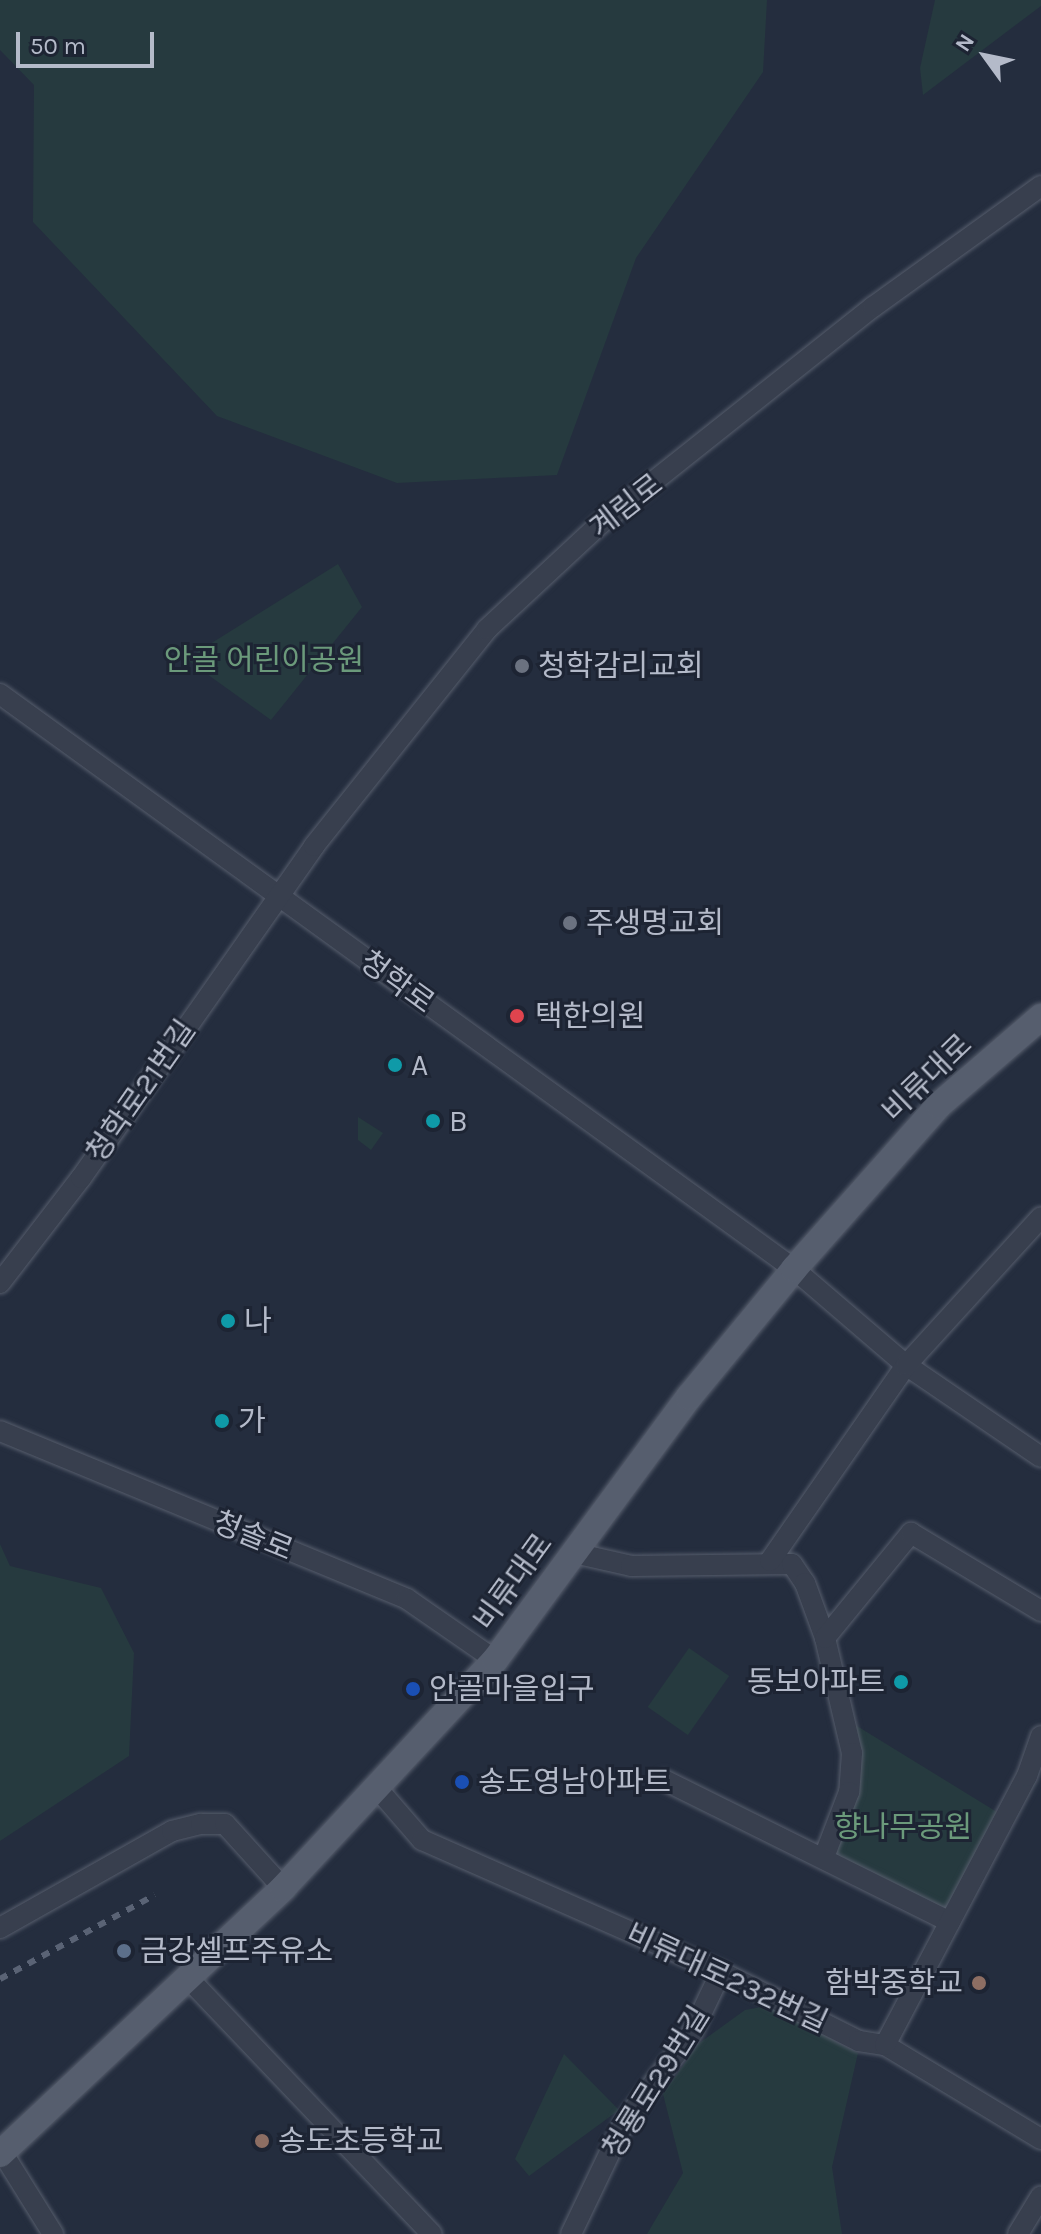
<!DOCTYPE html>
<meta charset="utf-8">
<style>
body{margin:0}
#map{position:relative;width:1041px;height:2234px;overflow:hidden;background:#242d3e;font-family:Karla,"Noto Sans KR",sans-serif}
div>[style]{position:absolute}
.green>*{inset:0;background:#263a3f;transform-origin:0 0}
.roads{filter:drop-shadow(0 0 2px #565d6c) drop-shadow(0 0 2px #565d6c)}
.minor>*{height:20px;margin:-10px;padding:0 10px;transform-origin:10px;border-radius:10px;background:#383f4e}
.major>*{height:26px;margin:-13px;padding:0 13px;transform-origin:13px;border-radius:13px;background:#565e6e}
.rail>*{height:6px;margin-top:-3px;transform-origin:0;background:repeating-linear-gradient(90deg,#5a6375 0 8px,transparent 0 16px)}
.dots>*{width:22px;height:22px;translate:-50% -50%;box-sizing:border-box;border:4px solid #1d2433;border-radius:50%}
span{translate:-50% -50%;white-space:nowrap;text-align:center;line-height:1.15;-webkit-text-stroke:6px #1d2433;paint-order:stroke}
.street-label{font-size:30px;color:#b4bac9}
.park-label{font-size:30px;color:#6b9a7b}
.poi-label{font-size:30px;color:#b4bac9}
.left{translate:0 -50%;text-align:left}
.right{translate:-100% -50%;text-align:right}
.north{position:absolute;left:945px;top:16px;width:80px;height:80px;-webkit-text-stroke:6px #1d2433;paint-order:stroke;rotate:303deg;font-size:22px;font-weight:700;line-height:32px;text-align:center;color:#b4bac9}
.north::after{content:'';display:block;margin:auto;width:28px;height:36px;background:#b4bac9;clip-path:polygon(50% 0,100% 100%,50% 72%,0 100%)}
.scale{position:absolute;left:16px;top:32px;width:138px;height:36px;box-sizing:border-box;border:4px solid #b4bac9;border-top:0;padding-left:10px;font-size:24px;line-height:28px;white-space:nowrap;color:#b4bac9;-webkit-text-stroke:6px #1d2433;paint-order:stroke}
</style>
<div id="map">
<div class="green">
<i style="clip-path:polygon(0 0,767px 0,763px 72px,636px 258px,557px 475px,397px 483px,217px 416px,33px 222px,34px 85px,0 50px)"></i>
<i style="clip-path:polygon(935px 0,1041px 0,1041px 6px,923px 95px,920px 68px)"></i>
<i style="clip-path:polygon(338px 564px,362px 607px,271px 720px,186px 659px)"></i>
<i style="clip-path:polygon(358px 1117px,383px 1133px,371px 1150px,358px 1140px)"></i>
<i style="clip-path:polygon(0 1544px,10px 1566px,101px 1588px,134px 1653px,129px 1756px,0 1841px)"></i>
<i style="left:689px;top:1648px;width:49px;height:72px;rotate:35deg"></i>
<i style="clip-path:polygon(844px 1718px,1005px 1817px,950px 1922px,824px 1857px,849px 1792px)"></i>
<i style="clip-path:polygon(767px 2006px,858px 2053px,832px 2167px,842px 2234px,647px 2234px,683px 2173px,663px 2094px,698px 2044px,745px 2010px)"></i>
<i style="clip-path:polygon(564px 2054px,619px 2110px,529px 2176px,515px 2159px)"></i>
</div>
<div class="roads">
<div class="minor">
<i style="left:0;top:694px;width:980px;rotate:35.91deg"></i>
<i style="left:794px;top:1269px;width:148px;rotate:40.6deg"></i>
<i style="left:906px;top:1365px;width:163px;rotate:34.3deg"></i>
<i style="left:0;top:1283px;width:133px;rotate:-52.4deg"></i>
<i style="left:81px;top:1178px;width:406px;rotate:-54.9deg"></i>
<i style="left:314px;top:846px;width:278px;rotate:-51.4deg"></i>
<i style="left:487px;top:629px;width:154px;rotate:-42.9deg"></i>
<i style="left:600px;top:524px;width:349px;rotate:-38.5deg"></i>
<i style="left:873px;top:307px;width:207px;rotate:-35.8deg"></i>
<i style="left:0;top:1431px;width:440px;rotate:22.4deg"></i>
<i style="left:407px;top:1599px;width:107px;rotate:34.7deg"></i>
<i style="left:574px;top:1553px;width:58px;rotate:12.8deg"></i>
<i style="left:631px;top:1566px;width:161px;rotate:-0.7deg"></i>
<i style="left:792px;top:1564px;width:23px;rotate:56deg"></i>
<i style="left:805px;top:1583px;width:59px;rotate:70deg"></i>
<i style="left:825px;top:1638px;width:118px;rotate:76.8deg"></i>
<i style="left:852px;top:1753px;width:39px;rotate:94deg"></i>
<i style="left:849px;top:1792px;width:70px;rotate:111deg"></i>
<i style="left:770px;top:1561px;width:239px;rotate:-55.2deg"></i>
<i style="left:906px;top:1365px;width:200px;rotate:-47.6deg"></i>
<i style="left:825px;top:1638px;width:136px;rotate:-50.7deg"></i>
<i style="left:911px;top:1533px;width:152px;rotate:31deg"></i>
<i style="left:664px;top:1780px;width:319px;rotate:26.4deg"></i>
<i style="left:377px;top:1788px;width:69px;rotate:49.1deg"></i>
<i style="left:422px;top:1840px;width:327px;rotate:23.8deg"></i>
<i style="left:721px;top:1972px;width:154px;rotate:26.6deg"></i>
<i style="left:859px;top:2041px;width:26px;rotate:9deg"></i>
<i style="left:885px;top:2045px;width:182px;rotate:31.1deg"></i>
<i style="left:0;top:1928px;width:197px;rotate:-29.4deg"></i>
<i style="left:172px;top:1831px;width:30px;rotate:-14deg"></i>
<i style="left:201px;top:1824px;width:24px"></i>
<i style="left:225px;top:1824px;width:86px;rotate:47.8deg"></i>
<i style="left:187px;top:1977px;width:355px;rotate:46.4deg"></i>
<i style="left:885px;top:2045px;width:304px;rotate:-62.2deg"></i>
<i style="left:1027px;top:1776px;width:42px;rotate:-70.7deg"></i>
<i style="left:2px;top:2152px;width:97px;rotate:58.1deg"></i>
<i style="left:571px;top:2234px;width:125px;rotate:-64.5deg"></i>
<i style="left:625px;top:2121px;width:111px;rotate:-52.7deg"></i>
<i style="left:692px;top:2033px;width:68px;rotate:-64.6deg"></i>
<i style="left:1018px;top:2234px;width:44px;rotate:-58.8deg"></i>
</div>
<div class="major">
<i style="left:0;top:2154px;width:388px;rotate:-43.2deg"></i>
<i style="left:283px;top:1888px;width:311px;rotate:-47.1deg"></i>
<i style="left:495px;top:1660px;width:327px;rotate:-53.6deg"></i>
<i style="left:689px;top:1397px;width:166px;rotate:-50.6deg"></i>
<i style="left:794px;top:1269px;width:219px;rotate:-48.5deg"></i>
<i style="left:939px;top:1105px;width:135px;rotate:-40.8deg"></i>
</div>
</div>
<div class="rail">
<i style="left:0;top:1979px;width:176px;rotate:-28.5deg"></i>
</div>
<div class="dots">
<i style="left:522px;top:666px;background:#6b7280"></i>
<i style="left:570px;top:923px;background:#6b7280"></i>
<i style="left:517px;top:1016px;background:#e0444e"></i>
<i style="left:395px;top:1065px;background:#0f9aa8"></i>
<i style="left:433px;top:1121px;background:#0f9aa8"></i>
<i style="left:228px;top:1321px;background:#0f9aa8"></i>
<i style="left:222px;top:1421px;background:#0f9aa8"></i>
<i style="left:901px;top:1682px;background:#0f9aa8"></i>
<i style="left:413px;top:1689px;background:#1a4fb4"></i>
<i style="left:462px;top:1782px;background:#1a4fb4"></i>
<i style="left:124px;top:1951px;background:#5c6f8a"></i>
<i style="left:979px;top:1983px;background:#8d6e63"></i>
<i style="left:262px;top:2141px;background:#8d6e63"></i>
</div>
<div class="street-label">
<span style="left:626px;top:506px;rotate:-38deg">계림로</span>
<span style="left:397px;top:982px;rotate:36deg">청학로</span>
<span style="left:927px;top:1078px;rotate:-44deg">비류대로</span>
<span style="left:141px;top:1091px;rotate:-55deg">청학로21번길</span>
<span style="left:253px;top:1536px;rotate:22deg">청솔로</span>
<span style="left:513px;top:1582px;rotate:-54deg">비류대로</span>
<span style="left:727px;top:1978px;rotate:25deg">비류대로232번길</span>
<span style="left:656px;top:2082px;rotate:-58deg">청룡로29번길</span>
</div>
<div class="park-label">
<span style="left:264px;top:660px">안골 어린이공원</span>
<span style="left:903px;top:1827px">향나무공원</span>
</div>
<div class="poi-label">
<span class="left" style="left:538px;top:666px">청학감리교회</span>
<span class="left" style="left:586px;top:923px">주생명교회</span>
<span class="left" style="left:535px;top:1016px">택한의원</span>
<span class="left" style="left:411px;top:1065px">A</span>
<span class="left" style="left:449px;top:1121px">B</span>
<span class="left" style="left:244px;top:1321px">나</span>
<span class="left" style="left:238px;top:1421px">가</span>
<span class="right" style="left:885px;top:1682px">동보아파트</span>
<span class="left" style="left:429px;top:1689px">안골마을입구</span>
<span class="left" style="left:478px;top:1782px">송도영남아파트</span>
<span class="left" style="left:140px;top:1951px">금강셀프주유소</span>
<span class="right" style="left:963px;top:1983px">함박중학교</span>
<span class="left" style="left:278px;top:2141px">송도초등학교</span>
</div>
<div class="north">N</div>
<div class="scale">50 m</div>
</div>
